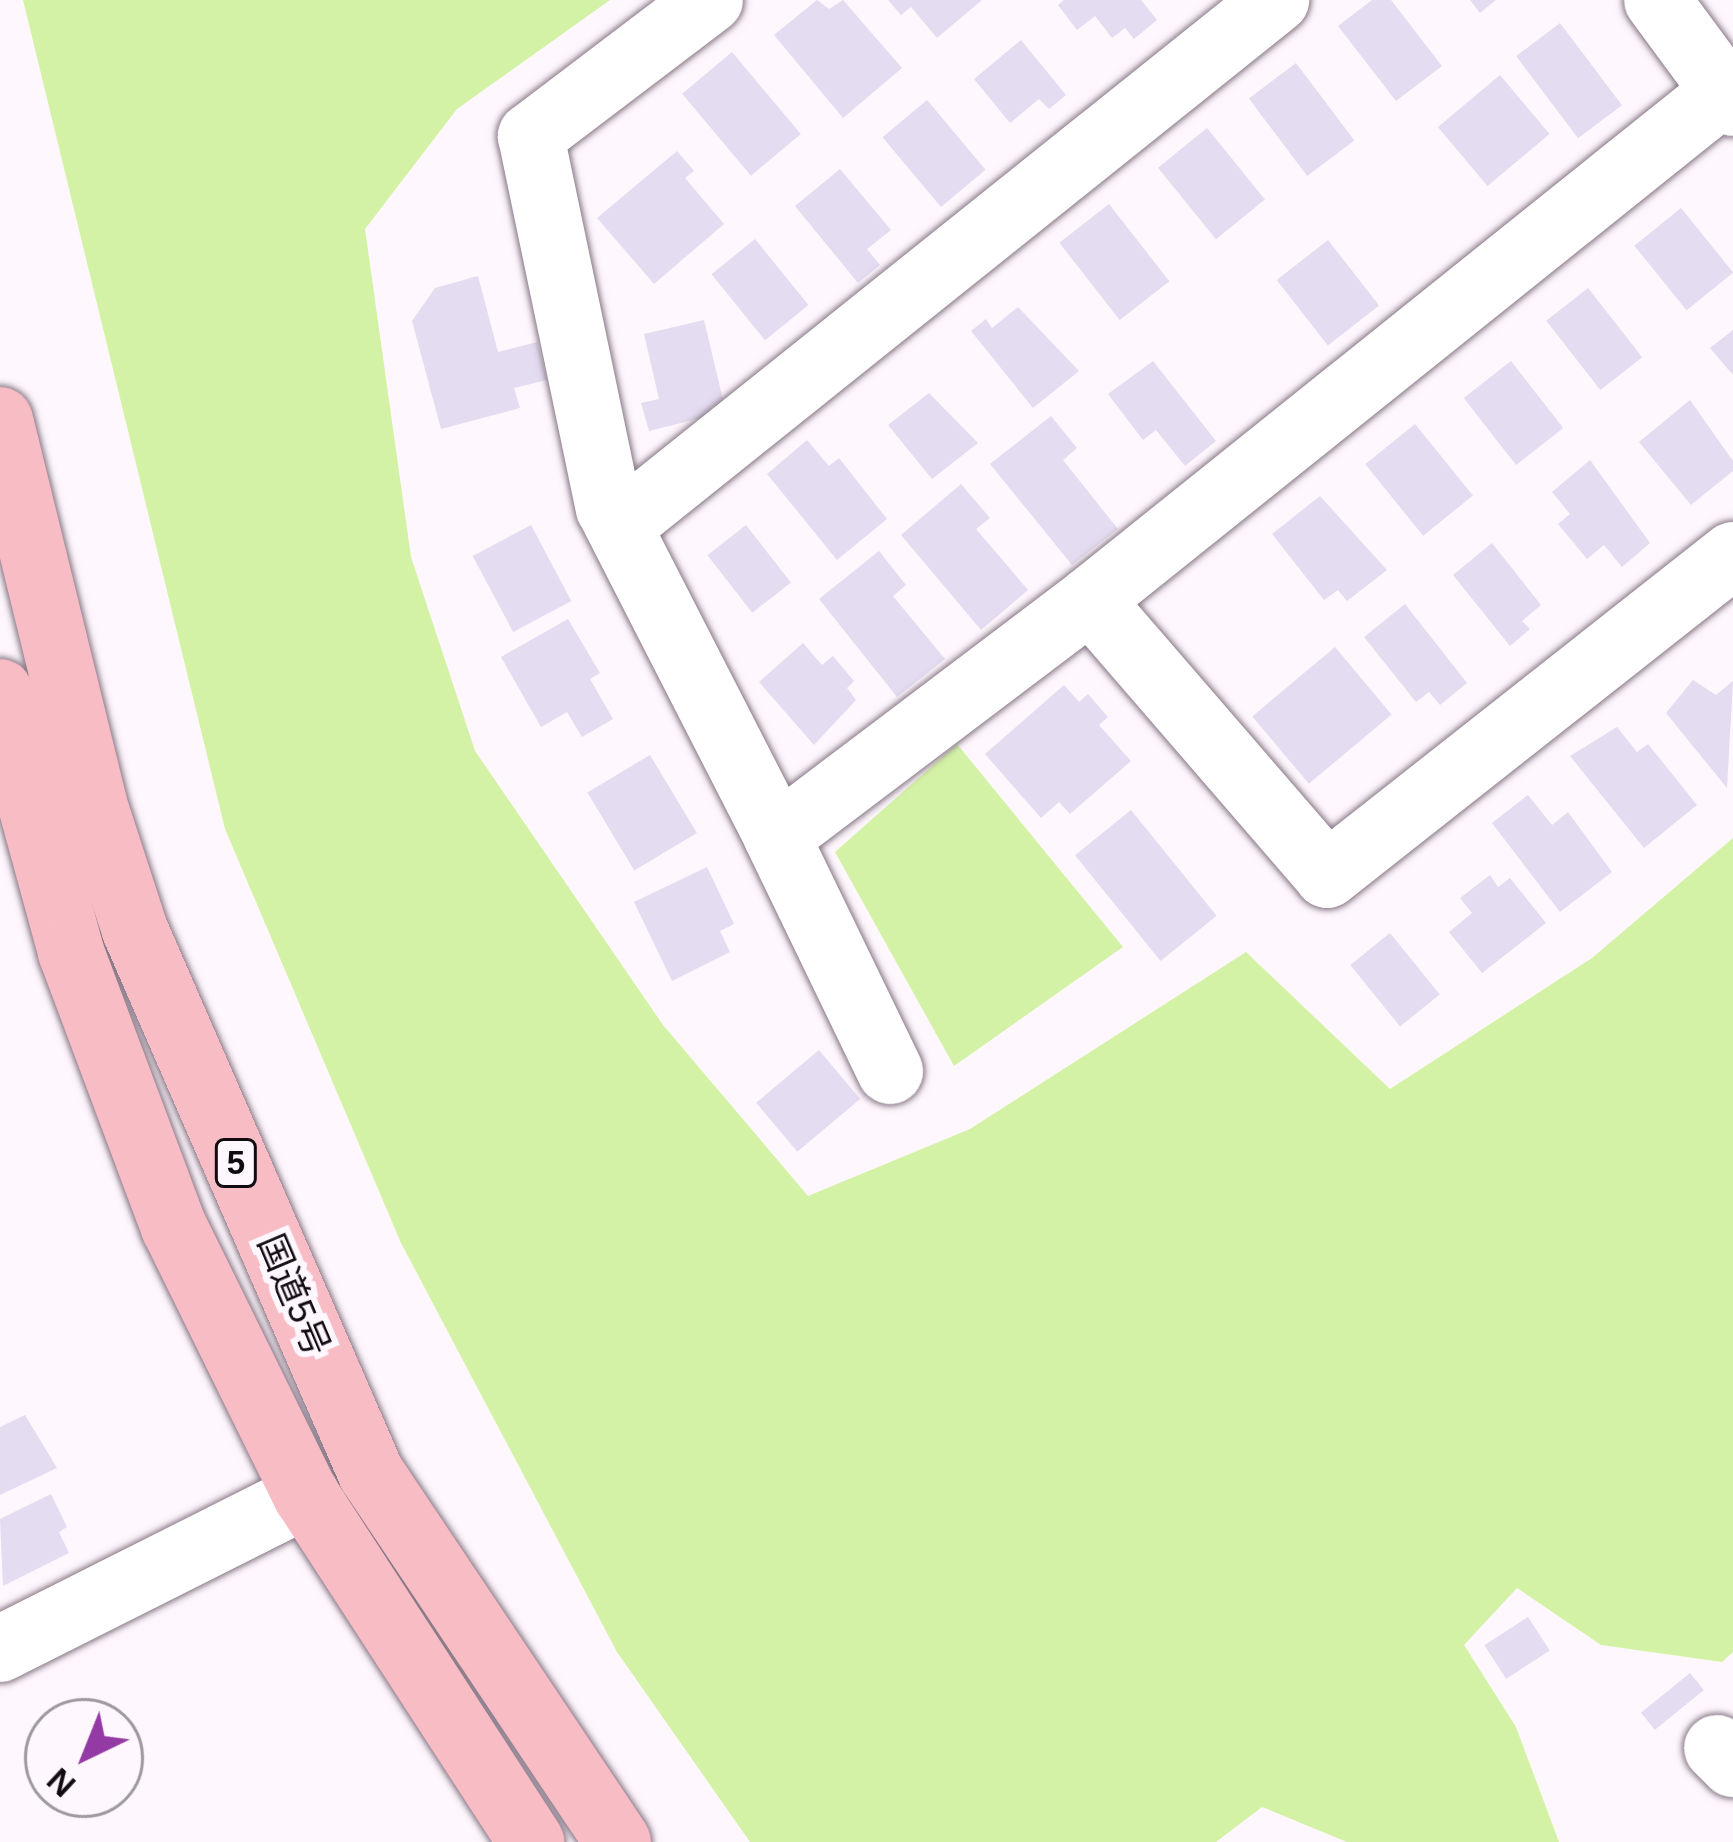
<!DOCTYPE html>
<meta charset="utf-8">
<style>
body{margin:0}
#map{position:relative;width:1733px;height:1842px;overflow:hidden;background:#fef7fd;font-family:Arial,"Noto Sans JP",sans-serif}
div>[style]{position:absolute}
.green>*{inset:0;background:#d4f2a6}
.building>*{inset:0;background:#e4dcf0;transform-origin:0 0}
.roads{filter:drop-shadow(0 0 3px #877785) drop-shadow(0 0 3px #877785)}
.minor>*{height:66px;margin:-33px;padding:0 33px;transform-origin:33px;border-radius:33px;background:#fff}
.highway>*{height:66px;margin:-33px;padding:0 33px;transform-origin:33px;border-radius:33px;background:#f8bcc5}
span{translate:-50% -50%;white-space:nowrap;text-align:center;line-height:1.15;-webkit-text-stroke:12px #fef7fd;paint-order:stroke}
.shield-label span{padding:3px 9px;background:#fef7fd;border:3px solid;border-radius:9px;-webkit-text-stroke-width:0}
.shield-label{font-size:33px;color:#110b11;font-weight:700}
.street-label{font-size:36px;color:#110b11}
.north{position:absolute;left:24px;top:1698px;width:120px;height:120px;box-sizing:border-box;background:#fef7fd;border:3px solid #9f999f;border-radius:50%;rotate:223deg;font-size:33px;font-weight:700;line-height:48px;text-align:center;color:#110b11}
.north::after{content:'';display:block;margin:auto;width:42px;height:54px;background:#943aa5;clip-path:polygon(50% 0,100% 100%,50% 72%,0 100%)}
</style>
<div id="map">
<div class="green">
<i style="clip-path:polygon(23px 0,610px 0,457px 109px,365px 229px,411px 557px,475px 751px,663px 1025px,808px 1196px,970px 1129px,1246px 952px,1390px 1089px,1592px 958px,1733px 838px,1733px 1652px,1722px 1662px,1601px 1645px,1517px 1588px,1464px 1645px,1516px 1727px,1559px 1842px,1347px 1842px,1262px 1807px,1216px 1842px,750px 1842px,617px 1652px,401px 1243px,225px 829px)"></i>
<i style="clip-path:polygon(957px 744px,1123px 947px,954px 1066px,835px 852px)"></i>
</div>
<div class="building">
<i style="clip-path:polygon(817px 0,829px 9px,843px 0,902px 68px,843px 118px,774px 35px)"></i>
<i style="clip-path:polygon(888px 0,982px 0,937px 38px,911px 7px,901px 15px)"></i>
<i style="clip-path:polygon(1064px 0,1141px 0,1157px 20px,1134px 39px,1125px 28px,1112px 38px,1095px 16px,1077px 30px,1058px 5px)"></i>
<i style="clip-path:polygon(1372px 0,1391px 0,1442px 66px,1396px 101px,1338px 26px)"></i>
<i style="clip-path:polygon(1470px 0,1496px 0,1480px 13px)"></i>
<i style="left:1560px;top:23px;width:103px;height:55px;rotate:53deg"></i>
<i style="clip-path:polygon(1021px 40px,1066px 95px,1049px 109px,1039px 99px,1010px 123px,974px 79px)"></i>
<i style="left:732px;top:52px;width:107px;height:65px;rotate:50deg"></i>
<i style="left:1296px;top:63px;width:97px;height:59px;rotate:53deg"></i>
<i style="left:1500px;top:75px;width:77px;height:81px;rotate:50deg"></i>
<i style="left:927px;top:100px;width:91px;height:58px;rotate:50deg"></i>
<i style="left:1207px;top:128px;width:92px;height:63px;rotate:51deg"></i>
<i style="clip-path:polygon(677px 151px,694px 171px,685px 178px,724px 224px,654px 284px,597px 218px)"></i>
<i style="clip-path:polygon(840px 169px,891px 230px,867px 249px,880px 265px,858px 283px,795px 206px)"></i>
<i style="left:1109px;top:204px;width:98px;height:63px;rotate:52deg"></i>
<i style="left:1681px;top:208px;width:83px;height:60px;rotate:51deg"></i>
<i style="left:755px;top:239px;width:85px;height:56px;rotate:51deg"></i>
<i style="left:1328px;top:240px;width:83px;height:65px;rotate:52deg"></i>
<i style="clip-path:polygon(478px 276px,498px 352px,537px 342px,547px 380px,514px 388px,520px 408px,441px 429px,412px 321px,435px 288px)"></i>
<i style="left:1588px;top:288px;width:88px;height:53px;rotate:52deg"></i>
<i style="clip-path:polygon(1018px 307px,1079px 371px,1033px 408px,971px 331px,986px 319px,992px 328px)"></i>
<i style="clip-path:polygon(704px 320px,724px 404px,711px 407px,713px 415px,649px 431px,641px 403px,659px 399px,644px 334px)"></i>
<i style="clip-path:polygon(1733px 330px,1733px 375px,1710px 348px)"></i>
<i style="clip-path:polygon(1153px 361px,1216px 441px,1185px 466px,1156px 430px,1143px 440px,1108px 394px)"></i>
<i style="left:1511px;top:361px;width:85px;height:60px;rotate:52deg"></i>
<i style="clip-path:polygon(929px 393px,978px 443px,932px 479px,888px 425px)"></i>
<i style="clip-path:polygon(1690px 400px,1733px 461px,1733px 471px,1691px 505px,1639px 442px)"></i>
<i style="clip-path:polygon(1051px 416px,1077px 448px,1063px 460px,1118px 529px,1072px 565px,990px 464px)"></i>
<i style="left:1415px;top:424px;width:92px;height:64px;rotate:51deg"></i>
<i style="clip-path:polygon(807px 440px,829px 466px,839px 458px,887px 519px,837px 560px,767px 474px)"></i>
<i style="clip-path:polygon(1590px 460px,1650px 543px,1622px 567px,1604px 545px,1587px 559px,1558px 524px,1570px 514px,1552px 492px)"></i>
<i style="clip-path:polygon(961px 484px,990px 518px,976px 529px,1028px 590px,981px 630px,901px 535px)"></i>
<i style="clip-path:polygon(1320px 496px,1387px 570px,1347px 601px,1338px 590px,1324px 600px,1272px 534px)"></i>
<i style="left:531px;top:525px;width:86px;height:66px;rotate:62deg"></i>
<i style="left:746px;top:525px;width:73px;height:49px;rotate:52deg"></i>
<i style="clip-path:polygon(1492px 543px,1541px 605px,1522px 621px,1530px 629px,1510px 646px,1453px 575px)"></i>
<i style="clip-path:polygon(879px 551px,906px 585px,893px 596px,945px 659px,897px 697px,819px 599px)"></i>
<i style="clip-path:polygon(1405px 604px,1467px 683px,1440px 705px,1429px 692px,1416px 702px,1364px 637px)"></i>
<i style="clip-path:polygon(568px 619px,600px 673px,590px 679px,613px 719px,582px 737px,567px 712px,541px 727px,501px 657px)"></i>
<i style="clip-path:polygon(803px 643px,822px 665px,833px 656px,854px 681px,847px 688px,856px 700px,814px 745px,759px 682px)"></i>
<i style="left:1335px;top:647px;width:88px;height:108px;rotate:50deg"></i>
<i style="clip-path:polygon(1693px 680px,1716px 695px,1733px 681px,1727px 788px,1666px 713px)"></i>
<i style="clip-path:polygon(1064px 685px,1079px 702px,1088px 694px,1108px 717px,1099px 725px,1131px 761px,1070px 814px,1059px 802px,1041px 818px,985px 754px)"></i>
<i style="clip-path:polygon(1617px 727px,1637px 752px,1648px 744px,1697px 805px,1644px 848px,1570px 756px)"></i>
<i style="left:650px;top:755px;width:91px;height:73px;rotate:59deg"></i>
<i style="clip-path:polygon(1528px 795px,1552px 825px,1568px 812px,1612px 872px,1560px 912px,1492px 823px)"></i>
<i style="left:1131px;top:810px;width:136px;height:72px;rotate:51deg"></i>
<i style="clip-path:polygon(707px 867px,734px 924px,720px 931px,730px 952px,672px 981px,634px 902px)"></i>
<i style="clip-path:polygon(1490px 875px,1498px 887px,1510px 878px,1546px 923px,1482px 973px,1449px 932px,1472px 913px,1460px 898px)"></i>
<i style="left:1390px;top:933px;width:79px;height:51px;rotate:51deg"></i>
<i style="left:819px;top:1050px;width:64px;height:82px;rotate:50deg"></i>
<i style="clip-path:polygon(25px 1415px,57px 1468px,0 1495px,0 1427px)"></i>
<i style="clip-path:polygon(51px 1494px,67px 1527px,59px 1532px,69px 1553px,3px 1586px,0 1519px)"></i>
<i style="left:1528px;top:1617px;width:40px;height:52px;rotate:57deg"></i>
<i style="left:1690px;top:1673px;width:22px;height:63px;rotate:51deg"></i>
</div>
<div class="roads">
<div class="minor">
<i style="left:710px;top:0;width:225px;rotate:142.8deg"></i>
<i style="left:531px;top:136px;width:380px;rotate:78.2deg"></i>
<i style="left:609px;top:508px;width:369px;rotate:62.9deg"></i>
<i style="left:777px;top:837px;width:393px;rotate:-37.1deg"></i>
<i style="left:1090px;top:600px;width:363px;rotate:49.2deg"></i>
<i style="left:1327px;top:875px;width:517px;rotate:-38.24deg"></i>
<i style="left:1657px;top:0;width:128px;rotate:53.6deg"></i>
<i style="left:619px;top:526px;width:842px;rotate:-38.68deg"></i>
<i style="left:1090px;top:600px;width:814px;rotate:-38.71deg"></i>
<i style="left:777px;top:837px;width:260px;rotate:64.2deg"></i>
<i style="left:0;top:1649px;width:343px;rotate:-26.7deg"></i>
<i style="left:1717px;top:1748px;width:23px;rotate:45deg"></i>
</div>
<div class="highway">
<i style="left:0;top:420px;width:398px;rotate:76.2deg"></i>
<i style="left:95px;top:807px;width:129px;rotate:72deg"></i>
<i style="left:135px;top:930px;width:592px;rotate:66.51deg"></i>
<i style="left:371px;top:1473px;width:444px;rotate:56.2deg"></i>
<i style="left:0;top:692px;width:270px;rotate:74.7deg"></i>
<i style="left:71px;top:952px;width:294px;rotate:69.5deg"></i>
<i style="left:174px;top:1227px;width:299px;rotate:63.8deg"></i>
<i style="left:306px;top:1495px;width:414px;rotate:57deg"></i>
</div>
</div>
<div class="shield-label">
<span style="left:236px;top:1163px">5</span>
</div>
<div class="street-label">
<span style="left:294px;top:1295px;rotate:67deg">国道5号</span>
</div>
<div class="north">N</div>
</div>
